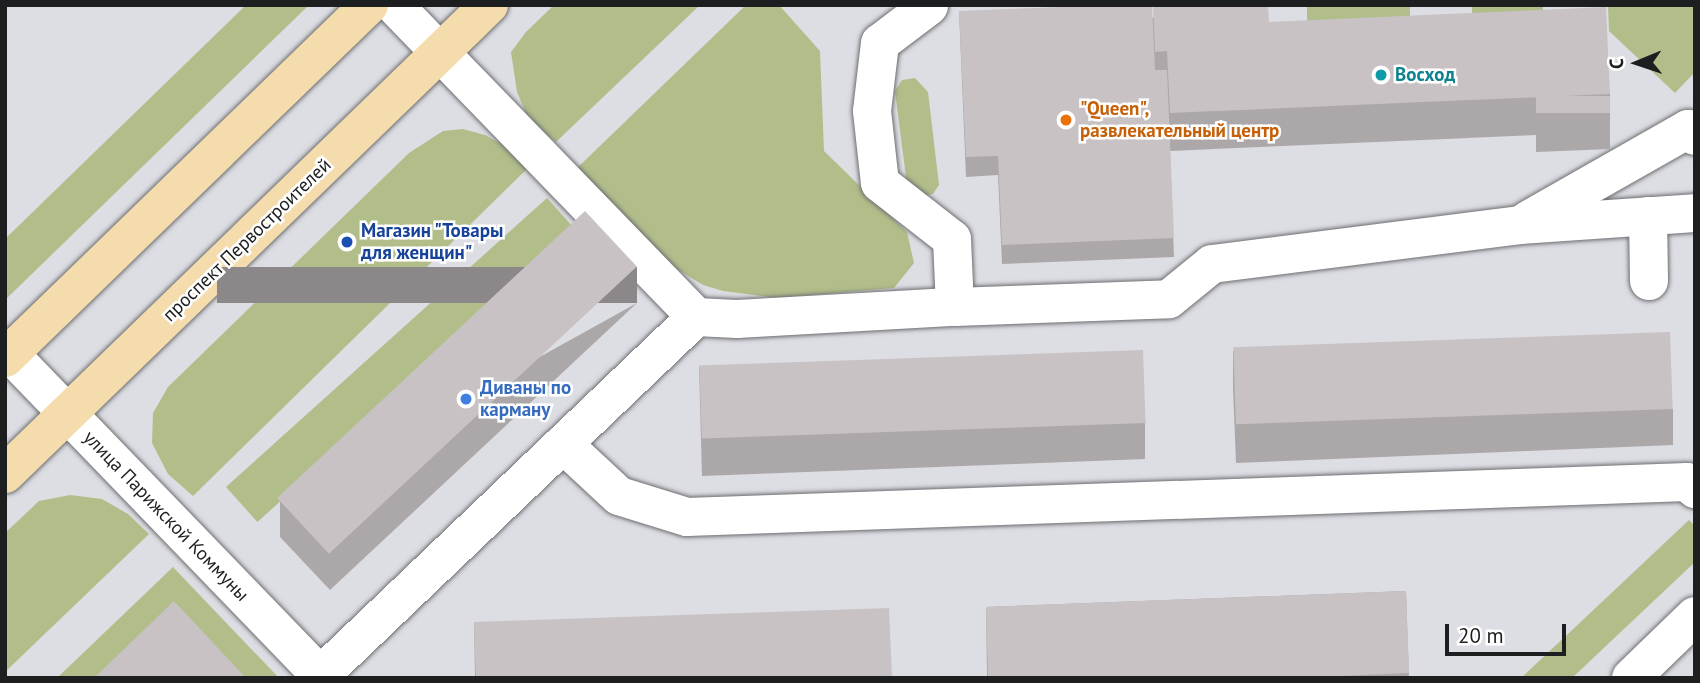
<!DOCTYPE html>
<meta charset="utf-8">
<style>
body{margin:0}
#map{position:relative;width:1700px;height:683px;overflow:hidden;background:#dddee3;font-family:"PT Sans",sans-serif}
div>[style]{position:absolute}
.green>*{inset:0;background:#b1be8a;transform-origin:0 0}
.roads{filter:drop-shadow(0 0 2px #6d6e72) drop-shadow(0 0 2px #6d6e72)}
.minor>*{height:38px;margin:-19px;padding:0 19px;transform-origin:19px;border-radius:19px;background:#fff}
.major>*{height:38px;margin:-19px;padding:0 19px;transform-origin:19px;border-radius:19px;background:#f5dcac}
.wall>*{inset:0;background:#aca7a9}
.shaded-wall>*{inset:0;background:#8c8889;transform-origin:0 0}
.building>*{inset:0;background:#c8c2c4;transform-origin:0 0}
.dots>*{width:19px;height:19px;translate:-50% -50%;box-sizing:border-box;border:4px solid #fff;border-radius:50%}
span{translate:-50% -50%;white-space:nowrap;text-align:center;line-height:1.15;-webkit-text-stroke:5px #fff;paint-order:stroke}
.culture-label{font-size:19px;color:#0d838f;font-weight:700}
.left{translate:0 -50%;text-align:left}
.food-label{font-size:19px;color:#c56008;font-weight:700}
.transit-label{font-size:19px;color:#164399;font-weight:700}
.street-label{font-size:19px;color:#1d1e1f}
.shop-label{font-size:19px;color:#366cbe;font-weight:700}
.frame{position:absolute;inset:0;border:7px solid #1d1e1f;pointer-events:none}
.north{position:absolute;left:1602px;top:28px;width:70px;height:70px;-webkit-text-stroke:5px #fff;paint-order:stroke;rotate:268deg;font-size:19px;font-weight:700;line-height:28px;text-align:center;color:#1d1e1f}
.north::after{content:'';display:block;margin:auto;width:24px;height:32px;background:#1d1e1f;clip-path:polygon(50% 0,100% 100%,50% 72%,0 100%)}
.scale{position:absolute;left:1445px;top:624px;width:121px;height:32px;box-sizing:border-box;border:4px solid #1d1e1f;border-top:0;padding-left:9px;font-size:21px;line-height:24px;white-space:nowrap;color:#1d1e1f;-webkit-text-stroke:5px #fff;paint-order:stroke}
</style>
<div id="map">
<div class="green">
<i style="clip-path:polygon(246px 5px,309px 5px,5px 300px,5px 239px)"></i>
<i style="clip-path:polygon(554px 5px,700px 5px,556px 142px,528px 118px,517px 92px,511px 52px,526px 32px)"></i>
<i style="clip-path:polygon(746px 5px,779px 5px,820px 51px,824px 151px,907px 232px,914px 263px,894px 288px,777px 298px,723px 291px,703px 285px,662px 260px,575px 170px)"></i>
<i style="clip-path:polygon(1307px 5px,1410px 5px,1410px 31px,1307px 39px)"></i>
<i style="clip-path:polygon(1472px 5px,1543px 5px,1543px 25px,1472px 31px)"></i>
<i style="clip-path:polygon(1608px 5px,1695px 5px,1695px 72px,1675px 93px,1609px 31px)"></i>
<i style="clip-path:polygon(915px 78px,928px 92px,939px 185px,933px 194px,919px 197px,907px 185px,895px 91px,902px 80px)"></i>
<i style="clip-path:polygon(463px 129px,485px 135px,514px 151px,531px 165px,193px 496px,168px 474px,152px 443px,153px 413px,168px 387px,409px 153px,443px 131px)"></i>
<i style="left:547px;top:198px;width:47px;height:432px;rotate:48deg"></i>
<i style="clip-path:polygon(70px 495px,102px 499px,128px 514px,149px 534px,5px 672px,5px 533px,39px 501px)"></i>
<i style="clip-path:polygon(1689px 520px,1695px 526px,1695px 562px,1572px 678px,1521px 678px)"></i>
<i style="clip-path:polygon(173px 567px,279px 678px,57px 678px)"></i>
</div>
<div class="roads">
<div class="minor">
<i style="left:394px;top:5px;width:434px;rotate:45.9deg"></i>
<i style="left:696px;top:317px;width:41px;rotate:2.8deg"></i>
<i style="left:737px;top:319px;width:218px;rotate:-3.2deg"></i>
<i style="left:955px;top:307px;width:214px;rotate:-2.1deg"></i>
<i style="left:1169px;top:299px;width:55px;rotate:-39.1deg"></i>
<i style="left:1212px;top:264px;width:310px;rotate:-7.2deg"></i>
<i style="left:1520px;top:225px;width:175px;rotate:-3.9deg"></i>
<i style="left:929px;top:6px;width:61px;rotate:142.9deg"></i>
<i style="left:880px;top:43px;width:68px;rotate:96.7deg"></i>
<i style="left:872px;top:111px;width:72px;rotate:83.7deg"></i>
<i style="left:880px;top:183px;width:91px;rotate:37.9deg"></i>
<i style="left:952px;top:239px;width:68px;rotate:87.5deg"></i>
<i style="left:1648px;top:216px;width:65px;rotate:89.1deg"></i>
<i style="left:1528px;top:220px;width:184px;rotate:-29.6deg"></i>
<i style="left:1688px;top:129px;width:10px;rotate:45deg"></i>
<i style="left:10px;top:354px;width:450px;rotate:46deg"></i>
<i style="left:563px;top:444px;width:76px;rotate:42.9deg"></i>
<i style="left:619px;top:496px;width:71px;rotate:17.2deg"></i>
<i style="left:687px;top:517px;width:1001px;rotate:-2deg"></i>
<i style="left:1687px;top:482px;width:11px;rotate:41deg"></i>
<i style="left:321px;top:675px;width:518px;rotate:-43.67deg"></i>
<i style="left:1631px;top:678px;width:89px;rotate:-44.1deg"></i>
</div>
<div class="major">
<i style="left:5px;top:358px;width:507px;rotate:-44.12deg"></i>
<i style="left:5px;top:474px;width:674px;rotate:-44.1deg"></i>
</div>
</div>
<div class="wall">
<i style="clip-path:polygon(959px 11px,1269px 22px,1610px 94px,1610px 149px,1536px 152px,1536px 135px,1170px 151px,1174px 257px,1002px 264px,998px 175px,966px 177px)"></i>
<i style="clip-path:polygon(637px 303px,330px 590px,280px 537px,280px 501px)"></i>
<i style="clip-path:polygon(1233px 351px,1673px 409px,1673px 445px,1236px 463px,1233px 387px)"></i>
<i style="clip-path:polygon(699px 367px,1145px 423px,1145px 459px,702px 476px)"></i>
<i style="clip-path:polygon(1406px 591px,1409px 678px,987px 678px,986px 607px)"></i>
<i style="clip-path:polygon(474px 622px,892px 678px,475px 678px)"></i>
</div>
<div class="shaded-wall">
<i style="left:637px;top:267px;width:36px;height:420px;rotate:90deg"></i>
</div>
<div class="building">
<i style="clip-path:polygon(1110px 5px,1152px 5px,1155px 70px,1167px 70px,1174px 238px,1002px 245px,998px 156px,966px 157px,959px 11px)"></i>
<i style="clip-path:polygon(1153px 5px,1268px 5px,1269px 22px,1606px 7px,1610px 94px,1170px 113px,1167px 51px,1155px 52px)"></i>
<i style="left:1610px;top:96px;width:17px;height:74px;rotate:90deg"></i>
<i style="left:585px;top:211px;width:76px;height:421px;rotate:47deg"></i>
<i style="left:1670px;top:332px;width:77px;height:437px;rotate:88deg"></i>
<i style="left:1143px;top:350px;width:73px;height:444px;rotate:88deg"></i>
<i style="clip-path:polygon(1406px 591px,1409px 673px,1292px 678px,988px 678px,986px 607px)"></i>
<i style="clip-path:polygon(174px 601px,246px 678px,94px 678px)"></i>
<i style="clip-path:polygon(889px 608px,892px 678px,476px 678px,474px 622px)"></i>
</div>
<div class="dots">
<i style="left:1381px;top:75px;background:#0f9aa8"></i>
<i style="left:1066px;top:120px;background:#e8710a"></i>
<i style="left:347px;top:242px;background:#1a4fb4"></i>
<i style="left:466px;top:399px;background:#3f7fe0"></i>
</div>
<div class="culture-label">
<span class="left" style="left:1395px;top:75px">Восход</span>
</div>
<div class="food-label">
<span class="left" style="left:1080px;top:120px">"Queen",<br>развлекательный центр</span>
</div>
<div class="transit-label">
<span class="left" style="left:361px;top:242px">Магазин "Товары<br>для женщин"</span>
</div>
<div class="street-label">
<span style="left:247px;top:240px;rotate:-44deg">проспект Первостроителей</span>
<span style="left:166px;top:516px;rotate:46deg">улица Парижской Коммуны</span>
</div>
<div class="shop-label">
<span class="left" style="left:480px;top:399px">Диваны по<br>карману</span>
</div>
<div class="frame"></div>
<div class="north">С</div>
<div class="scale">20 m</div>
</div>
